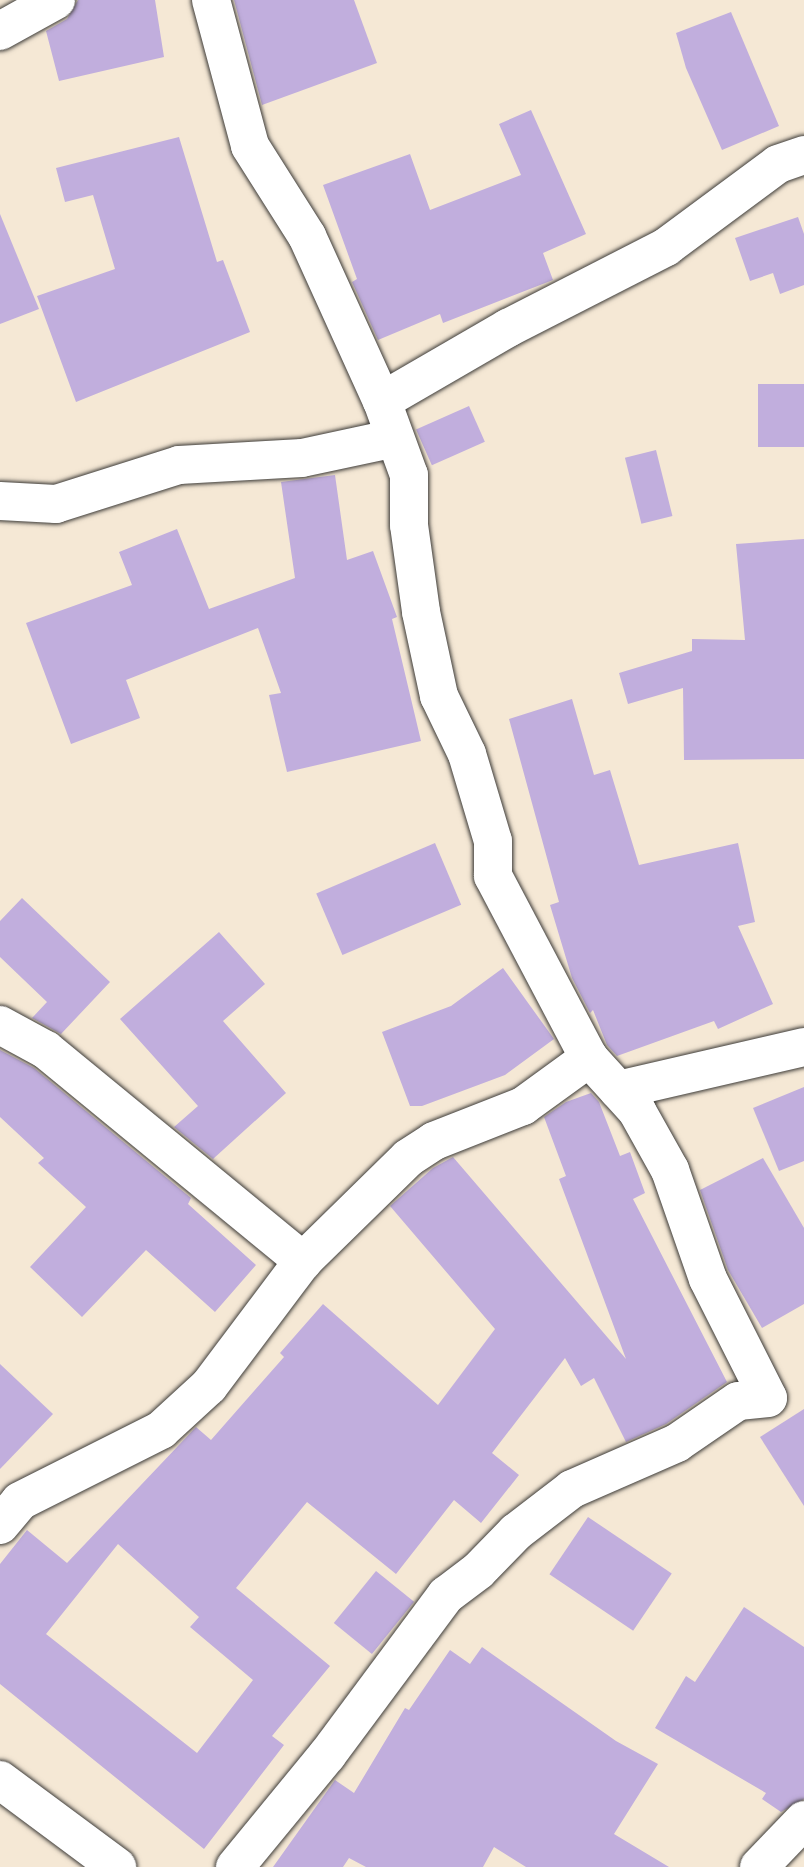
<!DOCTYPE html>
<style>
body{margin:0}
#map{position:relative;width:804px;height:1867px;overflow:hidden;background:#f5e8d5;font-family:"Patrick Hand",sans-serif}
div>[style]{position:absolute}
.building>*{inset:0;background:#c1aedd;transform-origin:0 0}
.roads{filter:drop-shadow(0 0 2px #3d3b38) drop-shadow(0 0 2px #3d3b38)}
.street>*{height:38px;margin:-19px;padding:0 19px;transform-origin:19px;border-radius:19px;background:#fff}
span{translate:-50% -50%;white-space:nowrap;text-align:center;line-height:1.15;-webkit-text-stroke:7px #f7f3e8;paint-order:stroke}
</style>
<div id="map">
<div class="building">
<i style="clip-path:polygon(78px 0,155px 0,164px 57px,59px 81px,46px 31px,67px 19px)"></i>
<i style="clip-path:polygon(234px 0,354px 0,377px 63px,262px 105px)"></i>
<i style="clip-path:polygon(731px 12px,779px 126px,722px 150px,686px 68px,676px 33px)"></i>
<i style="clip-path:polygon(531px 110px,586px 234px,543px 253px,553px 280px,443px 323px,440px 314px,378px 340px,352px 282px,357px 279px,323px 185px,410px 154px,430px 210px,521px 175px,499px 124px)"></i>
<i style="clip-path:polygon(179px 137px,217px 262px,223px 260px,250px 332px,76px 402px,37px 296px,115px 269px,93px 195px,65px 202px,56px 168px)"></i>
<i style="clip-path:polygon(0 214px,39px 309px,0 324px)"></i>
<i style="clip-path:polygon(798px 217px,804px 234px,804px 285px,780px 294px,773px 273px,750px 281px,735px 238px)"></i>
<i style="left:804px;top:384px;width:63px;height:46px;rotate:90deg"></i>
<i style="left:469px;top:406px;width:39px;height:58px;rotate:66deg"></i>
<i style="left:656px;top:450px;width:68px;height:32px;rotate:76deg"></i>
<i style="clip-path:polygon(335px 475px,347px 560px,373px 551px,397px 617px,392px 619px,421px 741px,287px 772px,269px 695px,281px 693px,258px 628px,126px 680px,140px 718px,71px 744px,26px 623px,132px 585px,119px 552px,177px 529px,209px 609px,295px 578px,281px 482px)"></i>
<i style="clip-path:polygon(804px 539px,804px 759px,684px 760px,683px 688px,628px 704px,619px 673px,692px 651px,692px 639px,745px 640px,736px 544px)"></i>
<i style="clip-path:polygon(572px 699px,594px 775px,610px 770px,639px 865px,738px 843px,755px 922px,738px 926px,773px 1004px,718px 1029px,714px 1021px,617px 1056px,607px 1045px,593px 1010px,590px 1013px,572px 978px,550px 905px,559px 902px,509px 719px)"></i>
<i style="left:435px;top:843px;width:67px;height:129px;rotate:67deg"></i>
<i style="clip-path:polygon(22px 898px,110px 982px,61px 1034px,32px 1018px,47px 1002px,0 957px,0 921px)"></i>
<i style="clip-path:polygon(219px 932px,265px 984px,223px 1021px,286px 1093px,213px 1159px,174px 1127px,198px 1106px,120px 1019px)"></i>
<i style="clip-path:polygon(503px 968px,554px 1039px,505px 1075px,422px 1106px,410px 1106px,382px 1032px,451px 1006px)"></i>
<i style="clip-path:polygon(0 1050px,34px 1068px,191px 1198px,188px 1204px,256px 1265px,215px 1312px,146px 1250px,82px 1317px,30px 1267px,86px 1207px,38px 1163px,44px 1158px,0 1117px)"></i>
<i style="clip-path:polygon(804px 1087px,804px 1161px,779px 1171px,753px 1108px)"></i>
<i style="clip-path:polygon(evenodd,591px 1093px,599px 1102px,620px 1156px,630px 1152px,645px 1193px,633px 1199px,727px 1382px,666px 1424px,626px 1442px,594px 1378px,581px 1386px,565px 1358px,492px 1453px,519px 1475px,481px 1523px,454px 1500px,396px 1574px,307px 1502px,236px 1588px,330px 1666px,272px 1736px,284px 1745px,204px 1849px,0 1684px,0 1564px,27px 1530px,67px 1563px,196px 1427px,211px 1440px,284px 1357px,280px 1353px,323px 1304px,438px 1405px,495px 1329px,390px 1206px,433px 1168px,453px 1157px,626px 1359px,559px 1179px,566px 1176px,544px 1117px,566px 1102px,591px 1093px,118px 1544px,199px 1617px,190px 1627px,253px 1680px,197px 1753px,46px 1634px,118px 1544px)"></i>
<i style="clip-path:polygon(763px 1158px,804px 1228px,804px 1304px,762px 1328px,728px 1270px,700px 1190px)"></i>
<i style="clip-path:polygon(0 1364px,53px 1414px,0 1469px)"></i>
<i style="clip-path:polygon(804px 1409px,804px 1506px,760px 1437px)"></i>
<i style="left:588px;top:1517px;width:101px;height:69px;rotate:34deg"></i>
<i style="left:376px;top:1571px;width:49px;height:67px;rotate:39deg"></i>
<i style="clip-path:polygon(744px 1607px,804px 1647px,804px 1799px,781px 1812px,762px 1799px,766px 1793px,655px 1728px,686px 1676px,695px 1682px)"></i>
<i style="clip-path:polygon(482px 1647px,616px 1741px,658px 1764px,614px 1834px,669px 1867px,526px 1867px,494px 1847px,483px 1867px,366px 1867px,349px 1858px,343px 1867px,273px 1867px,335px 1780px,354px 1793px,405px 1708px,409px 1710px,450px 1650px,470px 1664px)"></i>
</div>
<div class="roads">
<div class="street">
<i style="left:211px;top:0;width:151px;rotate:75deg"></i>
<i style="left:250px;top:146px;width:107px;rotate:57.7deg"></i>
<i style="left:307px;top:236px;width:181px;rotate:65.6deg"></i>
<i style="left:382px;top:401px;width:79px;rotate:70deg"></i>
<i style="left:409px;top:475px;width:50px;rotate:90deg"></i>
<i style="left:409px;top:525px;width:88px;rotate:82.1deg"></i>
<i style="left:421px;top:612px;width:86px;rotate:77.9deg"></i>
<i style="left:439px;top:696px;width:64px;rotate:64.2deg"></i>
<i style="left:467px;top:754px;width:91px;rotate:73.4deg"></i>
<i style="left:493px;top:841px;width:35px;rotate:90deg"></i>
<i style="left:493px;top:876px;width:206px;rotate:62.2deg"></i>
<i style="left:589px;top:1058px;width:72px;rotate:47.8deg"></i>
<i style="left:637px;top:1111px;width:68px;rotate:60.8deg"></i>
<i style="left:670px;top:1170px;width:115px;rotate:70.8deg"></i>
<i style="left:708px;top:1279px;width:133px;rotate:63.2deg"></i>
<i style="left:768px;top:1398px;width:30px;rotate:174deg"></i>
<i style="left:738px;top:1401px;width:74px;rotate:145.5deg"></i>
<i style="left:677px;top:1443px;width:115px;rotate:156.3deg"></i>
<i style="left:572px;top:1489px;width:71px;rotate:142.5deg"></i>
<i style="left:516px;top:1532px;width:54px;rotate:134.3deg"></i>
<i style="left:478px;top:1571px;width:40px;rotate:143deg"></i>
<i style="left:446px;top:1595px;width:199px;rotate:126.6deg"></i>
<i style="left:327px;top:1755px;width:145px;rotate:129.4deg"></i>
<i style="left:0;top:31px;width:64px;rotate:-29deg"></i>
<i style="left:382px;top:401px;width:146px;rotate:-30.1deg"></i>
<i style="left:508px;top:328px;width:178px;rotate:-27.1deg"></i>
<i style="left:666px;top:247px;width:139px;rotate:-36.5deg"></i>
<i style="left:778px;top:164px;width:28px;rotate:-19deg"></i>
<i style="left:0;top:501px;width:56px;rotate:3.1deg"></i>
<i style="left:56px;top:504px;width:129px;rotate:-17.6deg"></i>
<i style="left:179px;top:465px;width:123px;rotate:-3.3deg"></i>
<i style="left:302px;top:458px;width:95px;rotate:-12.1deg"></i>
<i style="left:0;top:1025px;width:52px;rotate:28.5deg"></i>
<i style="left:46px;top:1050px;width:333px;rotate:39.4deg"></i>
<i style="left:618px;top:1090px;width:191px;rotate:-13deg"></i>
<i style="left:0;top:1525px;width:31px;rotate:-50deg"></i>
<i style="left:20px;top:1501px;width:158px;rotate:-26.7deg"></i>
<i style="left:161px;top:1430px;width:65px;rotate:-42.5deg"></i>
<i style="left:209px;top:1386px;width:156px;rotate:-53.1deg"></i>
<i style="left:303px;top:1261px;width:147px;rotate:-44.4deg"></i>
<i style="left:408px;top:1158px;width:31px;rotate:-33deg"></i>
<i style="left:434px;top:1141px;width:96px;rotate:-21.5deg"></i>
<i style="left:523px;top:1106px;width:82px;rotate:-36deg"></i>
<i style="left:0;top:1780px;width:146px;rotate:36.6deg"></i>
<i style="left:759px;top:1867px;width:65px;rotate:-46.2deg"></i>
</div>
</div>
</div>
